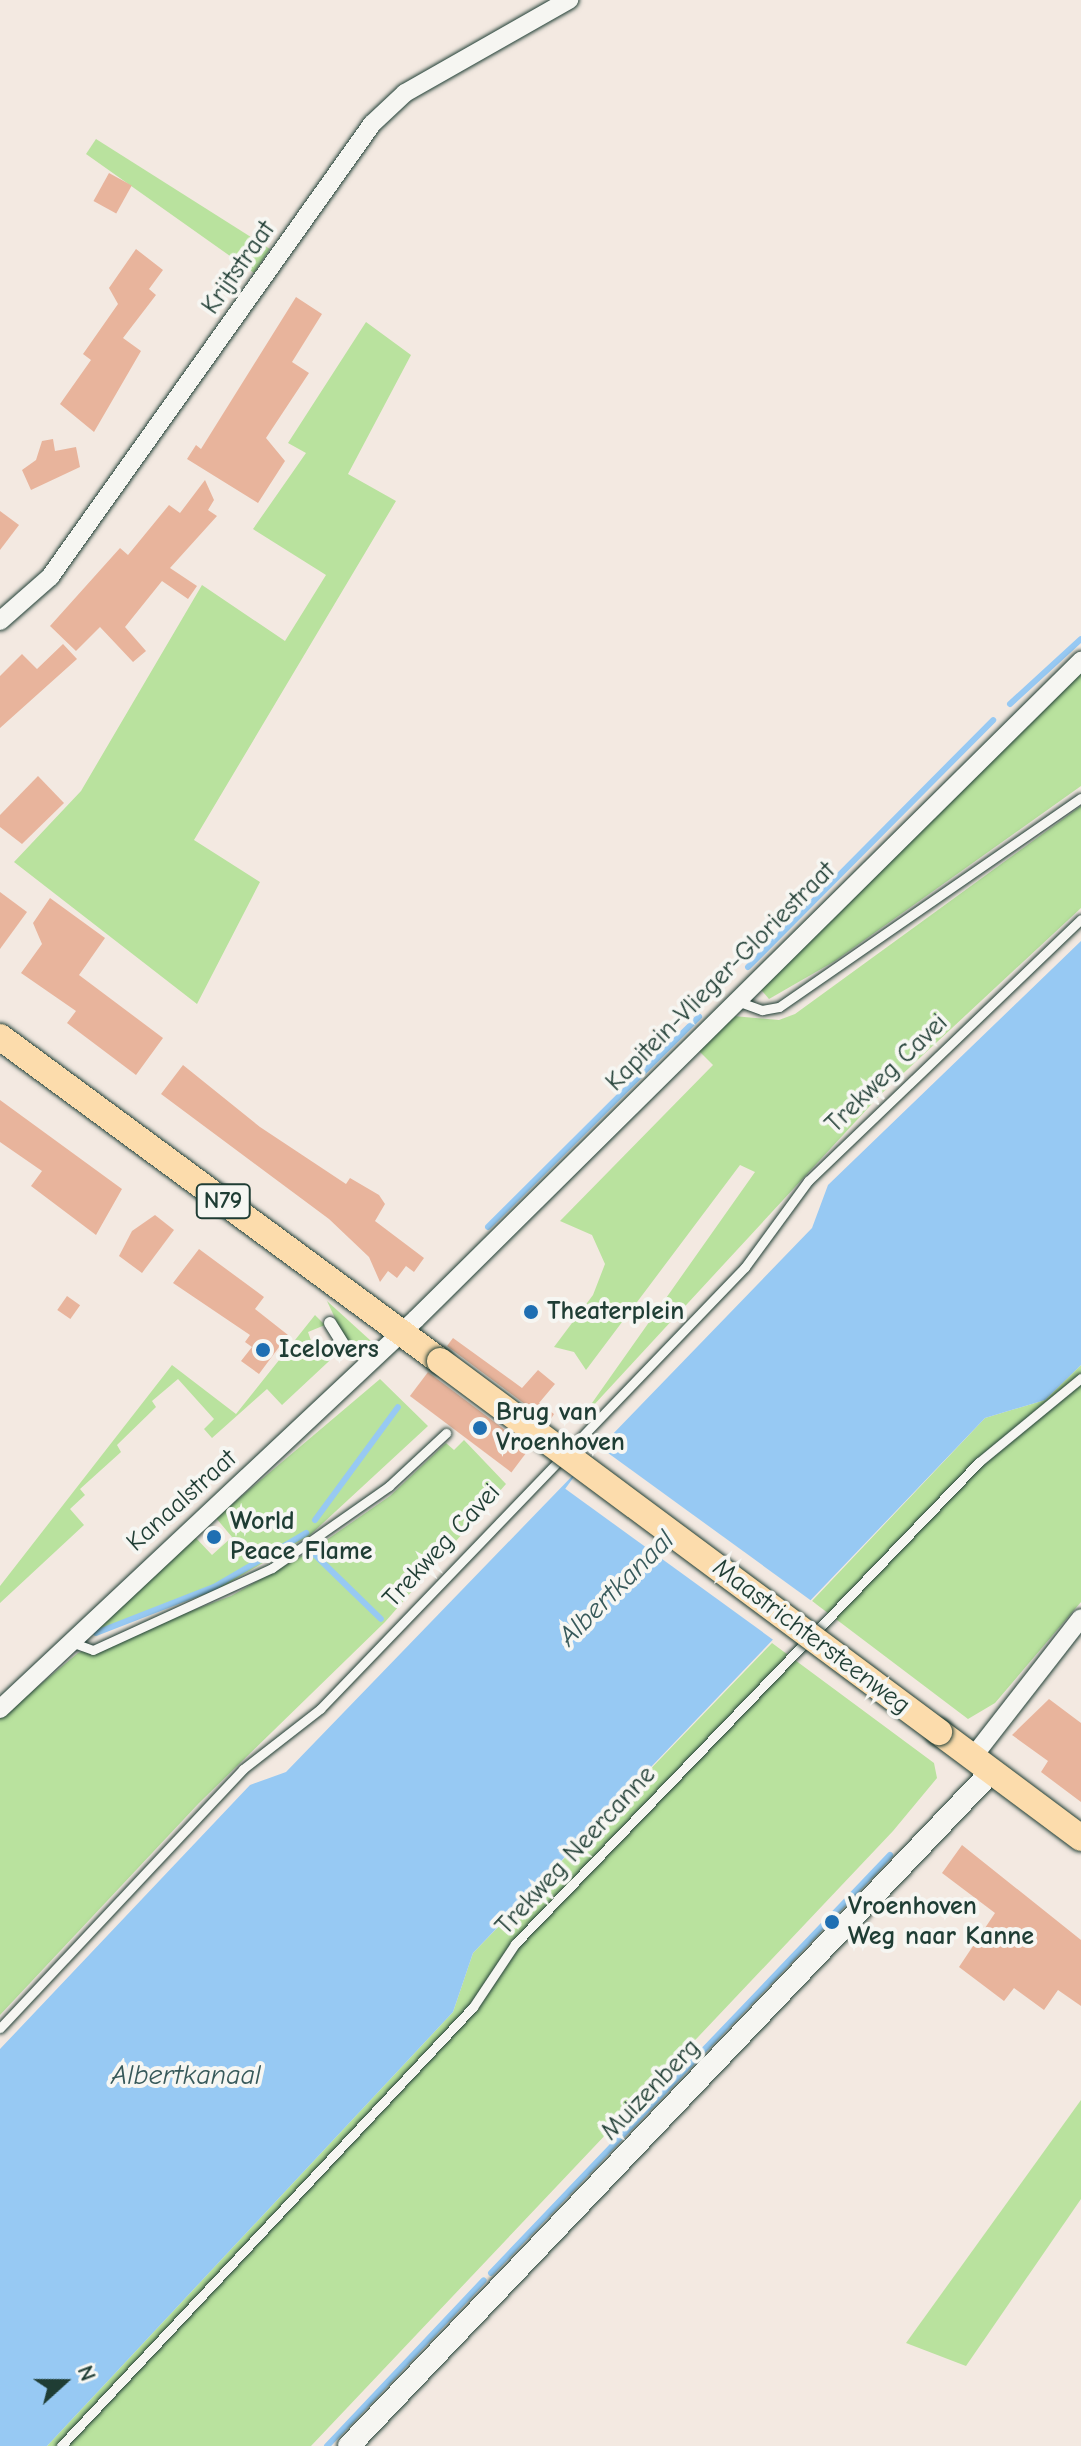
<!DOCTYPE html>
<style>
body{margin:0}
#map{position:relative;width:1081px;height:2446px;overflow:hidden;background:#f3e9e1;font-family:"Comic Neue",sans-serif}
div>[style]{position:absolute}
.green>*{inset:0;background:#b9e29e}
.water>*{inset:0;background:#97c9f3}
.pier>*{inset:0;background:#f3e9e1;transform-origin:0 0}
.stream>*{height:6px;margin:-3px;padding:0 3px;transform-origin:3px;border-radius:3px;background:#97c9f3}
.building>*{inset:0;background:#e8b49c;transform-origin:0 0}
.roads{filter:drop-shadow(0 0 2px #1f3d34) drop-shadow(0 0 2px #1f3d34)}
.service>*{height:9px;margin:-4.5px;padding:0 4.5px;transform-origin:4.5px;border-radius:4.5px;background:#f6f6f2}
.pedestrian>*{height:12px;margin:-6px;padding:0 6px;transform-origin:6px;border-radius:6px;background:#f6f6f2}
.minor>*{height:18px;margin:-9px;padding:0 9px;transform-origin:9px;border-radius:9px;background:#f6f6f2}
.tertiary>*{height:22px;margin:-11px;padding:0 11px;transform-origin:11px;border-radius:11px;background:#f6f6f2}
.primary>*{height:26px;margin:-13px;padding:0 13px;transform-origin:13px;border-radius:13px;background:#fcdcac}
.bridges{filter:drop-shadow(0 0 2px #1f3d34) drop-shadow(0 0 2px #1f3d34)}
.primary-bridge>*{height:26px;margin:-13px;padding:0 13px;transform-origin:13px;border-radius:13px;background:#fcdcac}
.dots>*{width:22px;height:22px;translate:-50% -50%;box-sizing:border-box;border:4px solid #f6f6f2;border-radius:50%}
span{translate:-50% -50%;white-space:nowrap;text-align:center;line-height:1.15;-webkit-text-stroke:8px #f6f6f2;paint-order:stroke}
.shield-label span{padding:2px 6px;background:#f6f6f2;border:2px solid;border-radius:6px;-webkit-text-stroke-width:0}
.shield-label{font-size:24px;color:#1f3d34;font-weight:700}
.street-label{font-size:26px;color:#1f3d34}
.poi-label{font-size:26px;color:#1f3d34;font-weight:700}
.left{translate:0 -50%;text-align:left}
.water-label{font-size:28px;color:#37595a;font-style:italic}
.north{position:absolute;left:24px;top:2342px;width:80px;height:80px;-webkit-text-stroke:6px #f6f6f2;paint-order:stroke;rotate:69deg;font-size:22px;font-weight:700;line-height:32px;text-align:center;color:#1f3d34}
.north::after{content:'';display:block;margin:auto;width:28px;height:36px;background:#1f3d34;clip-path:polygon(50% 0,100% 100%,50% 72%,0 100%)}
</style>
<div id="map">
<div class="green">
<i style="clip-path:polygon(96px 139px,270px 249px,254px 273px,86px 154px)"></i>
<i style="clip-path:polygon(366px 322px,411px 355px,348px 474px,396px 501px,194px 840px,260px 882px,197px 1004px,14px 862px,81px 791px,202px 585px,285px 641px,326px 575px,253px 529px,306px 453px,288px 443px)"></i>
<i style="clip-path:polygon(1081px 665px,1081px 786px,835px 961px,769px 999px,757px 985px)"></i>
<i style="clip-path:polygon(1081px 806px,1081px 908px,880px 1095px,580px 1420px,755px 1172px,740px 1165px,586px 1370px,574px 1352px,554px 1347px,593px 1295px,605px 1264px,592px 1235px,560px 1221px,713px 1065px,696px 1048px,733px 1016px,779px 1020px,795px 1014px)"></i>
<i style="clip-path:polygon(327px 1301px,371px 1341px,368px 1354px,346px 1342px)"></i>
<i style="clip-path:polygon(315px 1315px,325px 1325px,308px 1332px,316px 1355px,342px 1349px,282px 1405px,267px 1389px,212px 1438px,204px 1429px,214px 1419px,178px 1379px,152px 1401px,156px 1407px,117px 1445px,121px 1452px,80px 1489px,85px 1495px,70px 1509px,84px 1525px,0 1603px,0 1586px,172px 1365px,236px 1414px)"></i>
<i style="clip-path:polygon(1081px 1365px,1081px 1602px,995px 1703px,968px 1719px,812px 1601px,985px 1418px,1045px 1400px)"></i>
<i style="clip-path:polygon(380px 1379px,428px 1426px,309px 1536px,217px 1590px,92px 1634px,195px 1537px,212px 1555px,232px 1537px,216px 1518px)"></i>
<i style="clip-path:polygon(464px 1440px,506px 1484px,385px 1622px,199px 1803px,0 2015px,0 1718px,78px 1653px,231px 1596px,312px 1550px,390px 1496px,446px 1443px,454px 1450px)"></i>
<i style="clip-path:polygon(772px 1643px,934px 1763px,937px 1778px,893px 1831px,311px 2446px,47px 2446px,453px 2012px,473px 1953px)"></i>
<i style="clip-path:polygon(1081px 2100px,1081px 2199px,966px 2366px,906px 2343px)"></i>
</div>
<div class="water">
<i style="clip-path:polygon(1081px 941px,1081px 1365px,1045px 1400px,985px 1418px,473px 1953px,453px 2012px,47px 2446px,0 2446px,0 2049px,250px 1785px,286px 1772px,812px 1228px,828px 1185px)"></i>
</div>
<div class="pier">
<i style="left:597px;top:1445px;width:270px;height:54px;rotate:36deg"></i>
</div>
<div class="stream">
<i style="left:1010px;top:704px;width:96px;rotate:-42.5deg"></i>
<i style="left:748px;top:967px;width:348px;rotate:-45.2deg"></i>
<i style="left:488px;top:1227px;width:298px;rotate:-44.9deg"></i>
<i style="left:315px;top:1520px;width:140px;rotate:-53.7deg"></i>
<i style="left:312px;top:1552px;width:96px;rotate:44.2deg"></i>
<i style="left:96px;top:1633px;width:127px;rotate:-21.3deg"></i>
<i style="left:214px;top:1587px;width:107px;rotate:-30.4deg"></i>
<i style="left:491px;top:2273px;width:578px;rotate:-46.33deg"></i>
<i style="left:327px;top:2446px;width:228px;rotate:-46.6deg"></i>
</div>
<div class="building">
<i style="left:109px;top:173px;width:26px;height:32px;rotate:29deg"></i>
<i style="clip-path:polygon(136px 249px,163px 270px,149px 289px,156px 295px,123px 338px,141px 351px,94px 432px,60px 404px,91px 360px,83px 354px,118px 304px,109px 288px)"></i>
<i style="clip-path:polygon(296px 297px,322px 314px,292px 362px,309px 373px,266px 438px,285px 461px,258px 503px,187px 459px,196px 445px,201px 449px)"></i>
<i style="clip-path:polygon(53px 439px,55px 451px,76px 447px,80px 467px,31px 490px,22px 470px,36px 460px,42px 441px)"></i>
<i style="clip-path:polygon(205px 480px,214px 500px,208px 510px,217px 516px,170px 568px,197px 586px,188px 599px,162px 581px,125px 627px,146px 651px,133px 662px,100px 627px,76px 651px,50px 626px,120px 548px,128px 555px,169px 505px,180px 513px)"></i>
<i style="clip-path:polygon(0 511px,19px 525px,0 550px)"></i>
<i style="clip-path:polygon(63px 644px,77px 659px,0 728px,0 676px,22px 654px,37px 669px)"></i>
<i style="clip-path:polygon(38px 776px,64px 803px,22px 844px,0 827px,0 815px)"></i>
<i style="clip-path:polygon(0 892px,27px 912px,0 949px)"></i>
<i style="clip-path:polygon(50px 898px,105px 938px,79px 975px,163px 1038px,136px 1075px,67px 1023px,76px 1011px,21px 973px,42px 944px,33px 923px)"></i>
<i style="clip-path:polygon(183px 1065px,260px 1127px,346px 1184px,350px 1178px,379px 1195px,385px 1204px,375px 1221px,424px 1258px,414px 1272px,406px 1266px,397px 1278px,388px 1271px,380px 1282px,369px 1257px,329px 1219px,161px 1094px)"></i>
<i style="clip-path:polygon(0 1100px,122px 1189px,96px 1235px,31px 1186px,42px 1171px,0 1142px)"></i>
<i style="clip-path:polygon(155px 1215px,174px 1230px,142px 1273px,119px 1256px,132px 1231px)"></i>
<i style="clip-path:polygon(199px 1249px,264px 1297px,255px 1309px,288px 1335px,259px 1374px,241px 1361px,252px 1347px,245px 1342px,250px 1335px,173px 1283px)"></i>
<i style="left:67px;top:1296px;width:16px;height:17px;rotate:35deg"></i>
<i style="clip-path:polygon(453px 1338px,522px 1388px,538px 1370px,555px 1384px,539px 1403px,554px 1414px,549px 1422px,447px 1346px)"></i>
<i style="left:428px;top:1372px;width:127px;height:30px;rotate:37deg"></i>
<i style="clip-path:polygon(1049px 1699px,1081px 1723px,1081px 1802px,1041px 1772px,1048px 1761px,1012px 1735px)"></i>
<i style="clip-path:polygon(962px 1845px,1081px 1940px,1081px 2006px,1058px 1990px,1044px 2010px,1014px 1988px,1004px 2001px,959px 1967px,995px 1913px,942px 1873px)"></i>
</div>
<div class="roads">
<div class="service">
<i style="left:737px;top:1001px;width:27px;rotate:20deg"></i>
<i style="left:762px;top:1010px;width:17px;rotate:-10deg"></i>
<i style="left:779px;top:1007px;width:367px;rotate:-34.7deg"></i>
<i style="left:71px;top:1642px;width:23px;rotate:20deg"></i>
<i style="left:93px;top:1650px;width:197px;rotate:-24.6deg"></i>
<i style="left:272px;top:1568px;width:143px;rotate:-35deg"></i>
<i style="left:389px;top:1486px;width:78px;rotate:-42.9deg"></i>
<i style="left:0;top:2028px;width:355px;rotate:-46.8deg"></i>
<i style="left:243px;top:1769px;width:98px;rotate:-37.9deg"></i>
<i style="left:320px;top:1709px;width:613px;rotate:-46.12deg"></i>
<i style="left:745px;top:1267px;width:107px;rotate:-53.8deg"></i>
<i style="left:808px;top:1181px;width:378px;rotate:-43.8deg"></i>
<i style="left:61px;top:2446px;width:602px;rotate:-46.82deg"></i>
<i style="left:473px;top:2007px;width:76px;rotate:-56.3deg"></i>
<i style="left:515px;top:1944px;width:669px;rotate:-46.09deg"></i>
<i style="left:979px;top:1462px;width:132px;rotate:-39.5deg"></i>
</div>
<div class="pedestrian">
<i style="left:330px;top:1323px;width:25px;rotate:58deg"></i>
</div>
<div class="minor">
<i style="left:0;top:621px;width:67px;rotate:-41.3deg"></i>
<i style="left:50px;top:577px;width:556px;rotate:-54.59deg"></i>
<i style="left:372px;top:124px;width:45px;rotate:-43.2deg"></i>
<i style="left:405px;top:93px;width:189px;rotate:-29.6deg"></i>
<i style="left:0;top:1709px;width:570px;rotate:-43.15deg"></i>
<i style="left:416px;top:1319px;width:936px;rotate:-44.7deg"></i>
<i style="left:972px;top:1758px;width:177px;rotate:-52.1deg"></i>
</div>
<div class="tertiary">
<i style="left:349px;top:2446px;width:932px;rotate:-46.39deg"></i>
</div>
<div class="primary">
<i style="left:0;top:1037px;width:546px;rotate:36.37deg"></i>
<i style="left:939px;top:1732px;width:177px;rotate:36.7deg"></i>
</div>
</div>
<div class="bridges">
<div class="primary-bridge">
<i style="left:440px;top:1361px;width:622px;rotate:36.63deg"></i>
</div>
</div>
<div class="dots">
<i style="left:531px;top:1312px;background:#1f6fb2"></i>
<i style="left:263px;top:1350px;background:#1f6fb2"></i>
<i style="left:480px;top:1428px;background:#1f6fb2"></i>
<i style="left:214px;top:1537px;background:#1f6fb2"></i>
<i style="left:832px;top:1922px;background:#1f6fb2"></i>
</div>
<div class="shield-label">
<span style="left:223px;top:1201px">N79</span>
</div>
<div class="street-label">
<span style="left:239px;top:268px;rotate:-55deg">Krijtstraat</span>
<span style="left:721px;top:977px;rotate:-45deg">Kapitein-Vlieger-Gloriestraat</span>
<span style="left:887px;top:1074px;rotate:-44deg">Trekweg Cavei</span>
<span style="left:182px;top:1501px;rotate:-42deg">Kanaalstraat</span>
<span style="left:442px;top:1546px;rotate:-47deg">Trekweg Cavei</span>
<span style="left:811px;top:1637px;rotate:37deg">Maastrichtersteenweg</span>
<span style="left:576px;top:1851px;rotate:-47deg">Trekweg Neercanne</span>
<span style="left:651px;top:2090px;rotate:-46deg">Muizenberg</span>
</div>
<div class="poi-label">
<span class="left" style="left:547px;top:1312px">Theaterplein</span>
<span class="left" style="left:279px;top:1350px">Icelovers</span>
<span class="left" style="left:496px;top:1428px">Brug van<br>Vroenhoven</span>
<span class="left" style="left:230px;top:1537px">World<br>Peace Flame</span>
<span class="left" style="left:848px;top:1922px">Vroenhoven<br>Weg naar Kanne</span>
</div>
<div class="water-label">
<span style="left:616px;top:1588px;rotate:-45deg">Albertkanaal</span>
<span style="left:186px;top:2075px">Albertkanaal</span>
</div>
<div class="north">N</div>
</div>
